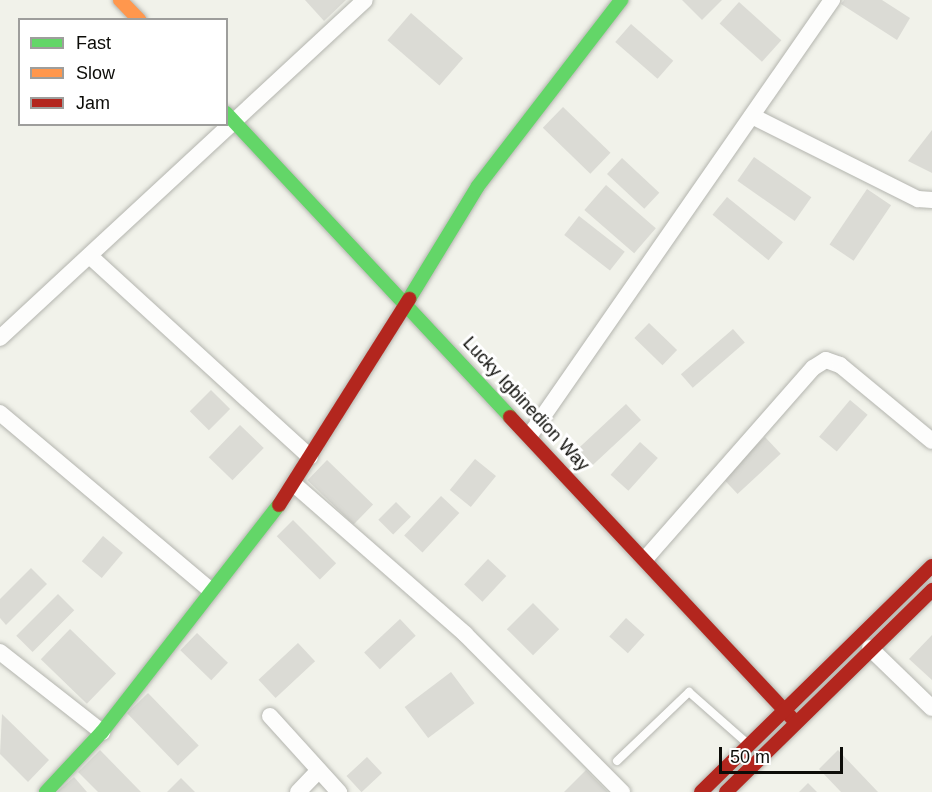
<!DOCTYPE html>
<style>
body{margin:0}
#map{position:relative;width:932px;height:792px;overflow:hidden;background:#f1f2ea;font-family:Arial,sans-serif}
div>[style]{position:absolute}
.building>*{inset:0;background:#dbdbd5;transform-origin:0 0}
.roads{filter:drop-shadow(0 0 2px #b4b5af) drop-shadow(0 0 2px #b4b5af)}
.lane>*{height:8px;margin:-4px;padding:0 4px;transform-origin:4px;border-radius:4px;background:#fdfdfc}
.street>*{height:16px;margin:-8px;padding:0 8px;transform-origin:8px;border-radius:8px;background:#fdfdfc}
.fast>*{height:14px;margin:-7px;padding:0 7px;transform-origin:7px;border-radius:7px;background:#63d668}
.slow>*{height:14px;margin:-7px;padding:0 7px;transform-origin:7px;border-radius:7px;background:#ff974d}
.jam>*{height:14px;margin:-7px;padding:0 7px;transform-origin:7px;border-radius:7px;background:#b3261e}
span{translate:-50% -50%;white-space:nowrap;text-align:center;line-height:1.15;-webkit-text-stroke:6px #fff;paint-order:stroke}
.street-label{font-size:18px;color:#0c0c08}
.legend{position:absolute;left:18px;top:18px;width:210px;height:108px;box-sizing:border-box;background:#fff;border:2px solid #9e9e9c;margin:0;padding:8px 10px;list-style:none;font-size:18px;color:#0c0c08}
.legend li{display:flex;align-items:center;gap:12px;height:30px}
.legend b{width:30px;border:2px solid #9e9e9c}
.scale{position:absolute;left:719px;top:747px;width:124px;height:27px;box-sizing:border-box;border:3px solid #0c0c08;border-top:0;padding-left:8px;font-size:18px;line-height:21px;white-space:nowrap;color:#0c0c08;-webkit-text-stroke:4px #fff;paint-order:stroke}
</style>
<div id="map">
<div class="building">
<i style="clip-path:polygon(305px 0,346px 0,324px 21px)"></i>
<i style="clip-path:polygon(682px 0,722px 0,702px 20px)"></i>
<i style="clip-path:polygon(844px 0,882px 0,910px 18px,897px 40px,841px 4px)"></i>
<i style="left:739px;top:2px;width:57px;height:29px;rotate:42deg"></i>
<i style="left:411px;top:13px;width:69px;height:36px;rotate:41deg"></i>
<i style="left:631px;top:24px;width:56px;height:24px;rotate:41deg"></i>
<i style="left:563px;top:107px;width:66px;height:29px;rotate:44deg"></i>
<i style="clip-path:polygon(932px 130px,932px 173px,908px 161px)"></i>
<i style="left:754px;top:157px;width:70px;height:29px;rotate:35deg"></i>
<i style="left:622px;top:158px;width:51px;height:22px;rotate:43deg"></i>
<i style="left:606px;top:185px;width:66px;height:33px;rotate:41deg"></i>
<i style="left:867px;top:189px;width:29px;height:67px;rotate:34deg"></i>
<i style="left:727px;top:197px;width:72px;height:23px;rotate:39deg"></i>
<i style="left:579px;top:216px;width:58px;height:24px;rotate:38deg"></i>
<i style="left:649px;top:323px;width:39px;height:21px;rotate:44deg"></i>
<i style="left:733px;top:329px;width:18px;height:69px;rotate:49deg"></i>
<i style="left:211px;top:390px;width:27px;height:30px;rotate:45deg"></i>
<i style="left:850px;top:400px;width:23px;height:48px;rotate:40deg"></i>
<i style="left:626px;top:404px;width:22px;height:66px;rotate:47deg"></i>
<i style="left:240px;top:425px;width:33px;height:45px;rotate:44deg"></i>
<i style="left:765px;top:437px;width:23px;height:59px;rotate:47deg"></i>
<i style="left:640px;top:442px;width:24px;height:44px;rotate:42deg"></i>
<i style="left:475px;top:459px;width:27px;height:40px;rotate:39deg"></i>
<i style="left:327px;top:460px;width:64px;height:28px;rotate:44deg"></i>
<i style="left:441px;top:496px;width:25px;height:54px;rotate:43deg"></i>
<i style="left:396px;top:502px;width:21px;height:25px;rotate:45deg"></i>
<i style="left:293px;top:520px;width:61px;height:23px;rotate:45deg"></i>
<i style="left:103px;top:536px;width:26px;height:33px;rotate:40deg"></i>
<i style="left:488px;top:559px;width:25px;height:35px;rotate:43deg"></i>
<i style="clip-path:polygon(31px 568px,47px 584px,6px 625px,0 618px,0 599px)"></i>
<i style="left:58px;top:594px;width:23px;height:59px;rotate:45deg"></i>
<i style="left:533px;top:603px;width:37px;height:37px;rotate:45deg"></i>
<i style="left:626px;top:618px;width:25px;height:25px;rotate:42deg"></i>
<i style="left:400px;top:619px;width:23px;height:49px;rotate:47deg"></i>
<i style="left:70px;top:629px;width:64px;height:42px;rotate:44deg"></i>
<i style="left:197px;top:633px;width:43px;height:24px;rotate:44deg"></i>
<i style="clip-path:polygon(932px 635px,932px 680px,909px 659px)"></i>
<i style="left:298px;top:643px;width:25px;height:54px;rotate:47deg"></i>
<i style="left:451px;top:672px;width:39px;height:58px;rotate:53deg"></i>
<i style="left:148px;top:693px;width:73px;height:29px;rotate:46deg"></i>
<i style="clip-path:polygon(2px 714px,49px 760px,28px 782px,0 754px)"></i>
<i style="clip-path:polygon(100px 750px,141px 792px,98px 792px,78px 772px)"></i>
<i style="clip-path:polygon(838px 750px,878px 792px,841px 792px,819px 769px)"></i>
<i style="left:367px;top:757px;width:22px;height:28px;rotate:47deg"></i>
<i style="clip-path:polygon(586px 770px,608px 792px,564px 792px)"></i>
<i style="clip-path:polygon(74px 777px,87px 792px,57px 792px)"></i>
<i style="clip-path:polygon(181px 778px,195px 792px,167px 792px)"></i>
<i style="clip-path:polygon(808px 783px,817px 792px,799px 792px)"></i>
</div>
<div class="roads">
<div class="lane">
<i style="left:617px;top:761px;width:100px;rotate:-43.8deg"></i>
<i style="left:689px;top:692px;width:79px;rotate:41.4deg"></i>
</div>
<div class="street">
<i style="left:752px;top:116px;width:186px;rotate:26.6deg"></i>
<i style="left:918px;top:199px;width:14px;rotate:4deg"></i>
<i style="left:92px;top:258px;width:295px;rotate:42.4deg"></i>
<i style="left:0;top:338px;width:497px;rotate:-42.8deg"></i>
<i style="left:0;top:413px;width:275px;rotate:40.1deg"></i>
<i style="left:530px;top:435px;width:530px;rotate:-55.23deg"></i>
<i style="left:295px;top:485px;width:226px;rotate:41.2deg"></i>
<i style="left:465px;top:634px;width:223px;rotate:45.2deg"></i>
<i style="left:646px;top:558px;width:253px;rotate:-48.7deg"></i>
<i style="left:813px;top:368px;width:15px;rotate:-32deg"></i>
<i style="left:826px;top:360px;width:15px;rotate:20deg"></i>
<i style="left:840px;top:365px;width:119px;rotate:39.6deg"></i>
<i style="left:870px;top:648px;width:86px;rotate:44.1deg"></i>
<i style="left:0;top:652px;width:130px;rotate:38.1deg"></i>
<i style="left:270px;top:716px;width:103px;rotate:47.8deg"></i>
<i style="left:298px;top:792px;width:30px;rotate:-46deg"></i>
</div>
<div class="fast">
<i style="left:226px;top:113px;width:416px;rotate:46.9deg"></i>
<i style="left:409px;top:299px;width:132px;rotate:-58.6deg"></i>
<i style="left:478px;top:186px;width:235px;rotate:-52.4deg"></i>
<i style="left:46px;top:792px;width:82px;rotate:-47deg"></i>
<i style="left:102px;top:732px;width:288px;rotate:-52.1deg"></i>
</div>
<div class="slow">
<i style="left:120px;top:0;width:28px;rotate:46deg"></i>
</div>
<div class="jam">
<i style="left:510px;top:417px;width:417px;rotate:46.9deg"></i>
<i style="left:279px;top:505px;width:244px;rotate:-57.7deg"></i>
<i style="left:701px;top:792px;width:323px;rotate:-44.4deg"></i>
<i style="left:726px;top:792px;width:289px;rotate:-44.4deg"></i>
</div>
</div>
<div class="street-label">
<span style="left:526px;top:404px;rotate:47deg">Lucky Igbinedion Way</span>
</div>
<ul class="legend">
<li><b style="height:8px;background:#63d668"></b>Fast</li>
<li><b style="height:8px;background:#ff974d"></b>Slow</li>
<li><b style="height:8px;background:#b3261e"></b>Jam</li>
</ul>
<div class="scale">50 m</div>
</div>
